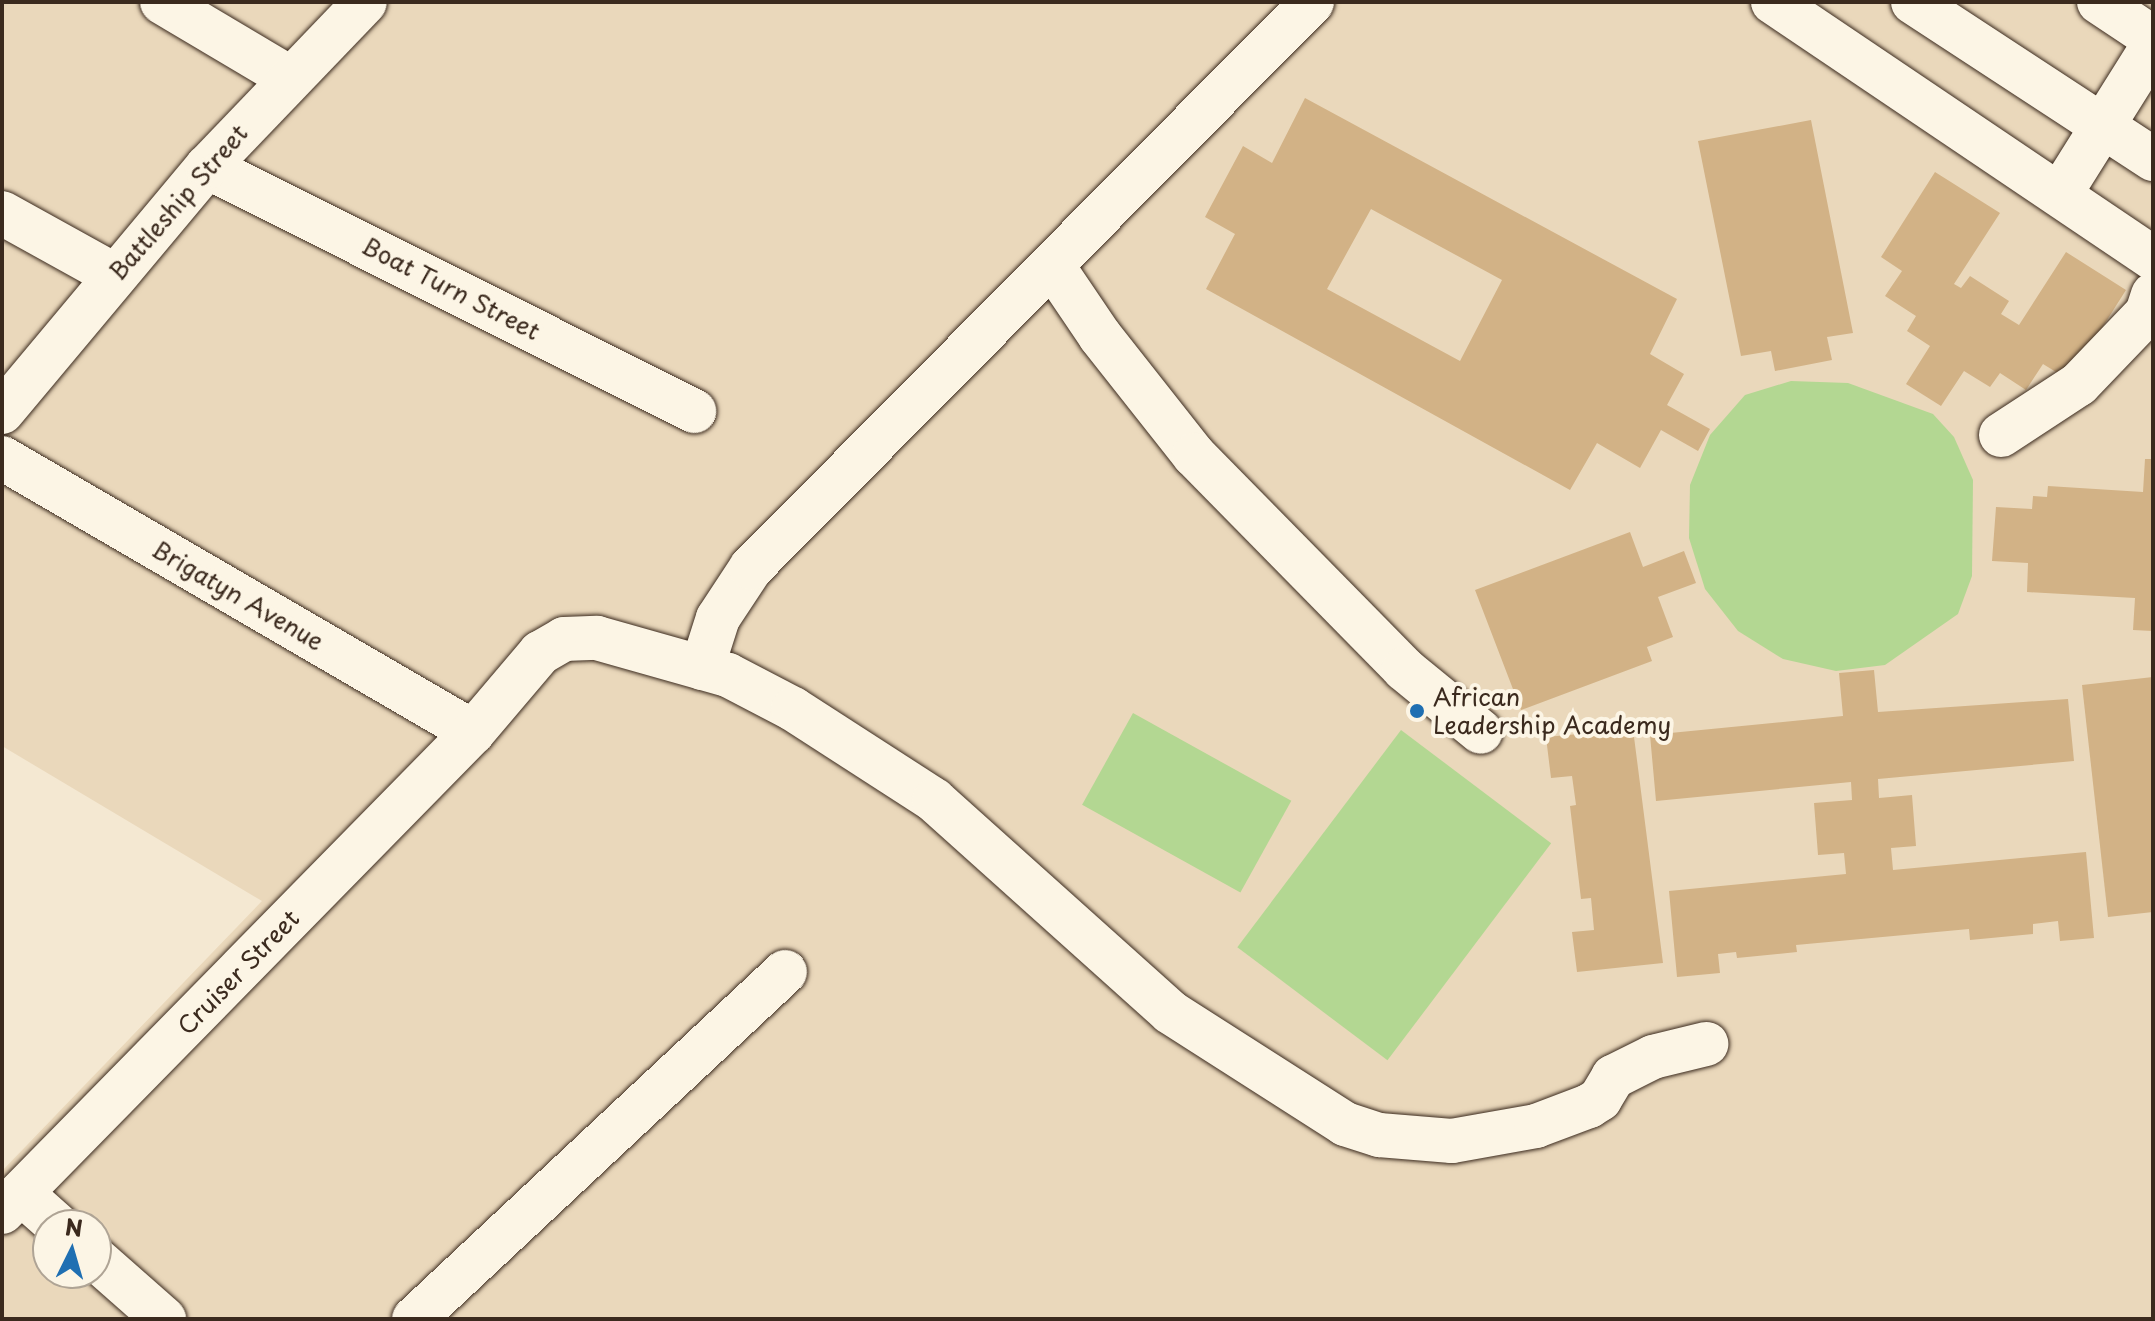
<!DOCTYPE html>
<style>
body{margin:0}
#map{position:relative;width:2155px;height:1321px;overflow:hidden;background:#f4e8d2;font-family:"Playpen Sans",sans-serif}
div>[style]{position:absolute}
.built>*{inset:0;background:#ead8bb}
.green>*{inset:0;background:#b3d792;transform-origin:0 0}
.building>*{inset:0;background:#d2b286}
.roads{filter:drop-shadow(0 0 2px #3b2a1e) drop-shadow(0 0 2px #3b2a1e)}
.minor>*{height:44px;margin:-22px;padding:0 22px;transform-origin:22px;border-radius:22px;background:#fcf5e5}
.dots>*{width:22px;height:22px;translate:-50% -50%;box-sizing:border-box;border:4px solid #fcf5e5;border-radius:50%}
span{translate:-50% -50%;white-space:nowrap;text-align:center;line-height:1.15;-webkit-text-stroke:8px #fcf5e5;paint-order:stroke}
.street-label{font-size:24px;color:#3b2a1e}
.poi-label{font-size:24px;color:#3b2a1e}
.left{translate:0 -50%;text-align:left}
.frame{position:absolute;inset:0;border:4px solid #3b2a1e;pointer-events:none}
.north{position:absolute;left:32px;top:1209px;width:80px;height:80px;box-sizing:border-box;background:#fcf5e5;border:2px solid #afa495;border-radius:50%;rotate:5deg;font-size:22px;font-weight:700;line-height:32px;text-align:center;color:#3b2a1e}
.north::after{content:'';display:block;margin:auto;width:28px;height:36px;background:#1f6fb2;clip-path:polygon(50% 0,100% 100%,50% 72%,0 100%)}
</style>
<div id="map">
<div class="built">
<i style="clip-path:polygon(evenodd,2px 2px,2153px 2px,2153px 1319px,2px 1319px,2px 1171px,262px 901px,2px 746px,2px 2px,48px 1225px,96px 1225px,96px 1273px,48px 1273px,48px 1225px)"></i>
</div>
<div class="green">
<i style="clip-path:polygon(1791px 381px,1848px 383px,1933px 414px,1954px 437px,1973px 480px,1972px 576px,1958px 614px,1885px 665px,1836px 671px,1783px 659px,1738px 631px,1705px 589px,1689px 538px,1690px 485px,1710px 435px,1745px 395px)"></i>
<i style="left:1133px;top:713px;width:181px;height:105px;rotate:29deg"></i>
<i style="left:1401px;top:730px;width:188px;height:272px;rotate:37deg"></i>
</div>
<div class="building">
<i style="clip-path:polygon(evenodd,1305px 98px,1677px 299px,1650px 354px,1684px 374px,1667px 405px,1710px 429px,1698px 451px,1661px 430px,1640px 468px,1597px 443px,1570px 490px,1206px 289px,1235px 234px,1205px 217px,1243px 146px,1272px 163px,1305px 98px,1371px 209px,1502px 280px,1460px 361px,1327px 289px,1371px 209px)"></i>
<i style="clip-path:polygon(1811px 120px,1853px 333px,1827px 337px,1832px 360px,1775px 371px,1771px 351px,1741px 356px,1698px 141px)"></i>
<i style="clip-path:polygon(1935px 172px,2000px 213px,1954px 284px,1961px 288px,1970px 276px,2009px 301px,2001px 314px,2019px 325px,2066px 252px,2126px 290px,2069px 380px,2043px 364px,2026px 390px,2000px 373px,1990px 387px,1964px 371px,1941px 406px,1906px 384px,1930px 346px,1907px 331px,1916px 316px,1885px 296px,1902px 271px,1881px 257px)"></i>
<i style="clip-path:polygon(2145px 459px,2153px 459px,2153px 631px,2133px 630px,2135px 598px,2027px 592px,2028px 563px,1992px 561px,1996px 507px,2032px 509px,2033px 496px,2047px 497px,2048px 486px,2143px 492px)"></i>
<i style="clip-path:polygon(1630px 532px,1643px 567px,1684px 551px,1696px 583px,1658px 597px,1673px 637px,1647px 647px,1652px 661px,1521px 710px,1475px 590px)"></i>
<i style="clip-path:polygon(1874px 670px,1878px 712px,2068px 699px,2074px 761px,1878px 779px,1879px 798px,1912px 795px,1916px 846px,1891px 848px,1893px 870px,2086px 852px,2094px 938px,2060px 941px,2058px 921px,2033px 924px,2033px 934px,1970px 940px,1969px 929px,1796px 945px,1797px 952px,1737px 958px,1736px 952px,1718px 954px,1720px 973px,1677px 977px,1669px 891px,1846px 874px,1844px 853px,1818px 855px,1814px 803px,1852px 800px,1851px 782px,1656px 801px,1650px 735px,1843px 716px,1839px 673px)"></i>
<i style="clip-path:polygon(2153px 677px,2153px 912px,2108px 917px,2082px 685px)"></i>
<i style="clip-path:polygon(1633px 729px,1663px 963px,1577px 972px,1572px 932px,1594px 930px,1591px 898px,1581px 899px,1570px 806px,1576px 805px,1572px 776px,1551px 778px,1546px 737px)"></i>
</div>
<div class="roads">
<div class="minor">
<i style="left:162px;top:2px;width:149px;rotate:30.7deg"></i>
<i style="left:1773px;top:2px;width:458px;rotate:34deg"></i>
<i style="left:1913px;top:2px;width:287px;rotate:33.2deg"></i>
<i style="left:2099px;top:2px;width:65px;rotate:33.7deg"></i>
<i style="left:207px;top:167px;width:545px;rotate:26.61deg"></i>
<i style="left:2060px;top:194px;width:175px;rotate:-57.9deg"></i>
<i style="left:2px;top:213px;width:128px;rotate:29deg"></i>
<i style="left:1052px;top:265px;width:86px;rotate:55.9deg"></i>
<i style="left:1100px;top:336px;width:152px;rotate:51.7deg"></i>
<i style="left:1194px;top:455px;width:300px;rotate:45.5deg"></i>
<i style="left:1404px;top:669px;width:99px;rotate:39.3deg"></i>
<i style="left:2px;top:412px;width:319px;rotate:-50.1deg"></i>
<i style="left:207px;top:167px;width:228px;rotate:-46.2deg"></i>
<i style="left:2001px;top:435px;width:93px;rotate:-33.2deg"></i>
<i style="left:2079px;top:384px;width:98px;rotate:-46.2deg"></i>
<i style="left:2147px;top:313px;width:19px;rotate:-72deg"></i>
<i style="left:2px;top:458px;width:545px;rotate:30.19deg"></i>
<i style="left:702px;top:668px;width:52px;rotate:-72.3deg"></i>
<i style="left:718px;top:618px;width:60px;rotate:-56.6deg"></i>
<i style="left:751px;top:568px;width:797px;rotate:-45.25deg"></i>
<i style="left:21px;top:1193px;width:48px;rotate:41.6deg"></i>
<i style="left:2px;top:1212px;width:672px;rotate:-45.54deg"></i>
<i style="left:473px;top:732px;width:104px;rotate:-49.7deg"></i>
<i style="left:540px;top:653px;width:28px;rotate:-30deg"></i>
<i style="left:564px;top:639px;width:33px;rotate:-2deg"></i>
<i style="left:597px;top:638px;width:136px;rotate:15.8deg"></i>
<i style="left:728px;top:675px;width:73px;rotate:27.6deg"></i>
<i style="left:793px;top:709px;width:168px;rotate:32.8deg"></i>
<i style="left:934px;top:800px;width:317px;rotate:41.9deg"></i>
<i style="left:1170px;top:1012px;width:208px;rotate:32.6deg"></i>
<i style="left:1345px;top:1124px;width:36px;rotate:18deg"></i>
<i style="left:1379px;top:1135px;width:73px;rotate:4.7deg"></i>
<i style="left:1452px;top:1141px;width:85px;rotate:-10.1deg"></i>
<i style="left:1536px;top:1126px;width:57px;rotate:-20.7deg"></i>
<i style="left:1589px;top:1106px;width:13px;rotate:-32deg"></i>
<i style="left:1600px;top:1099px;width:26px;rotate:-59deg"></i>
<i style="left:1613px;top:1077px;width:45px;rotate:-26.6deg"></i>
<i style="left:1653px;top:1057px;width:55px;rotate:-13.8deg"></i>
<i style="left:96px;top:1259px;width:91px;rotate:41.4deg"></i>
<i style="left:414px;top:1319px;width:508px;rotate:-43.09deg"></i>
</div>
</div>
<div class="dots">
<i style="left:1417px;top:711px;background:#1f6fb2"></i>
</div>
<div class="street-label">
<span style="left:178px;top:202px;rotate:-49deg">Battleship Street</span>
<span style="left:451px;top:288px;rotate:27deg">Boat Turn Street</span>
<span style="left:238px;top:595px;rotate:30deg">Brigatyn Avenue</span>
<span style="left:238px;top:972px;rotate:-46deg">Cruiser Street</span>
</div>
<div class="poi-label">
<span class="left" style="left:1433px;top:711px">African<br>Leadership Academy</span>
</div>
<div class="frame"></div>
<div class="north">N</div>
</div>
